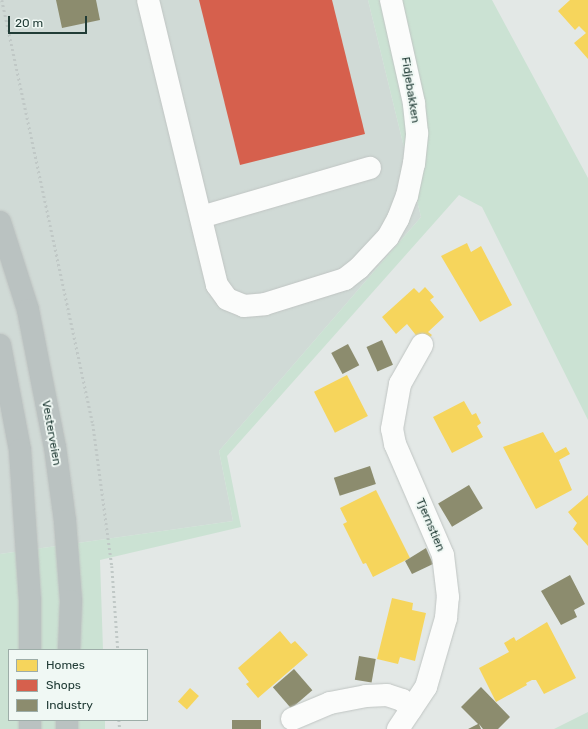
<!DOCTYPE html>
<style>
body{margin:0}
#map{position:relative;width:588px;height:729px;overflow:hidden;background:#e3e8e6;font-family:Rubik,sans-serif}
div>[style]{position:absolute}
.built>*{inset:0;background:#d0dad6}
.green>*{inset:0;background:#cbe2d3}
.homes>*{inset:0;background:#f6d55c;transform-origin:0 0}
.shops>*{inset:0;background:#d6604d}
.industry>*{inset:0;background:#8c8c6e;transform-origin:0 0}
.path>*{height:2.5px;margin-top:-1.25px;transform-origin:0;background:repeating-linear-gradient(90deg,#c0c8c6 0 2px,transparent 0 5px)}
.roads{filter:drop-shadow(0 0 1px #c0c5c3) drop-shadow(0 0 1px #c0c5c3)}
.minor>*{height:22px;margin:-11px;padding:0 11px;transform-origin:11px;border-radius:11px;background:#fbfcfb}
.highway>*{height:22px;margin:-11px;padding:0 11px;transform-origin:11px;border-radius:11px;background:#bac2c1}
span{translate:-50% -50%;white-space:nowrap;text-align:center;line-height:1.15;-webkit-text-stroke:4px #f0f8f4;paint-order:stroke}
.street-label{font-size:12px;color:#213c36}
.legend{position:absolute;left:8px;top:649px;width:140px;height:72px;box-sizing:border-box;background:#f0f8f4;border:1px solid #9dada8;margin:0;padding:5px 7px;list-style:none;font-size:12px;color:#213c36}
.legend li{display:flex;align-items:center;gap:8px;height:20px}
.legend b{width:20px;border:1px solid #9dada8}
.scale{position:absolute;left:8px;top:16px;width:79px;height:18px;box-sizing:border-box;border:2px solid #213c36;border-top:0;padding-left:5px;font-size:12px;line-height:14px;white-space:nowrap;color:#213c36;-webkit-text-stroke:3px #f0f8f4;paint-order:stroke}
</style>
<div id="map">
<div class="built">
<i style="clip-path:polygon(0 0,368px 0,421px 217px,219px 451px,233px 521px,0 554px)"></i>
</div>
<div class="green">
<i style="clip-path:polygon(368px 0,492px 0,588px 178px,588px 420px,482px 207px,459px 195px,227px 456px,241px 527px,100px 560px,103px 650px,9px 650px,9px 720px,105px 720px,105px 729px,0 729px,0 554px,233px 521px,219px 451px,421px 217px)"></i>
<i style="clip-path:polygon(588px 712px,588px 729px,554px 729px)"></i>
</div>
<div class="homes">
<i style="clip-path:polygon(570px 0,588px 0,588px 59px,574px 43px,586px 33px,579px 26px,575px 30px,558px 11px)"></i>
<i style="clip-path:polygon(467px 243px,471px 252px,481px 246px,512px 305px,480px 322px,441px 256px)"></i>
<i style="clip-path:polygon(425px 287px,434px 297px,430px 300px,444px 317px,428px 332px,432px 335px,426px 341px,419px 339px,407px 324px,396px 334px,382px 317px,414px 288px,419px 293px)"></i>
<i style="left:347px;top:375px;width:46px;height:37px;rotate:63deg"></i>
<i style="clip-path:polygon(464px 401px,472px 415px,476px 413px,481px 423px,477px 426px,483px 437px,452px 453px,433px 417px)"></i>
<i style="clip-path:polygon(543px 432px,555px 453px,566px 447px,570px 454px,559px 460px,572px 490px,536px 509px,503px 447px)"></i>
<i style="clip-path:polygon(376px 490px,410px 558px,373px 577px,366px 563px,363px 564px,343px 524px,347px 522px,340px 508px)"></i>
<i style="clip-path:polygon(588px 495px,588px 546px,573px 529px,577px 523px,568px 512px)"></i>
<i style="clip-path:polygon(392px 598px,413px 603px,412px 610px,426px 613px,415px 661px,400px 657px,398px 664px,377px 659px)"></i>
<i style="clip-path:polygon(547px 622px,576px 678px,544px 694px,536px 680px,532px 680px,526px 683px,527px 685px,496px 702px,479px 668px,509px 652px,504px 643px,514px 637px,516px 641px)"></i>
<i style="clip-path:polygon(280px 631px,291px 644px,295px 641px,308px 655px,258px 698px,246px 684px,249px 682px,238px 668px)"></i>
<i style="left:190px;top:688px;width:12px;height:18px;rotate:42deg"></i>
</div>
<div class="shops">
<i style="clip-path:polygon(199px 0,332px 0,365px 134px,240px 165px)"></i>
</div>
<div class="industry">
<i style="clip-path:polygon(56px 0,96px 0,100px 20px,62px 28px)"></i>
<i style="left:382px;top:340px;width:27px;height:17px;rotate:66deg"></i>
<i style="left:348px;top:344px;width:24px;height:19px;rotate:62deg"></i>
<i style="left:370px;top:466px;width:19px;height:38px;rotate:72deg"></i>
<i style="left:469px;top:485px;width:27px;height:36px;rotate:59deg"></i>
<i style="clip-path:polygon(426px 548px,433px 564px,412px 574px,405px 561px)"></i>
<i style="clip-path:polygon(570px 575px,585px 604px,574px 610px,577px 617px,561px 625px,541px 591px)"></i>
<i style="left:359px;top:656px;width:17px;height:24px;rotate:10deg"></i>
<i style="left:294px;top:669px;width:28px;height:28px;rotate:49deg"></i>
<i style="clip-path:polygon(481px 687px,510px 717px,498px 729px,483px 729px,479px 724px,481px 729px,468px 729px,478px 724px,461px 707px)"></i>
<i style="left:232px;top:720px;width:29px;height:9px"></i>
</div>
<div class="path">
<i style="left:2px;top:0;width:434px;rotate:77.9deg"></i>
<i style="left:93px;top:424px;width:143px;rotate:82.4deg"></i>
<i style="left:112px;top:566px;width:84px;rotate:85.9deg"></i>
<i style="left:119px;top:720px;width:9px;rotate:84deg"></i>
</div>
<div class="roads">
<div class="minor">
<i style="left:148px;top:0;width:293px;rotate:76.4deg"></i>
<i style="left:217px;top:285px;width:17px;rotate:54deg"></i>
<i style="left:227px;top:299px;width:18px;rotate:22deg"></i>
<i style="left:244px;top:306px;width:21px;rotate:-5deg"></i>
<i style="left:265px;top:304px;width:84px;rotate:-17.4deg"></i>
<i style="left:345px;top:279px;width:18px;rotate:-38deg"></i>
<i style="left:359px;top:268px;width:42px;rotate:-46.9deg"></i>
<i style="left:388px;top:237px;width:21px;rotate:-61deg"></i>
<i style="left:398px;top:219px;width:25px;rotate:-69deg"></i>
<i style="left:407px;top:196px;width:33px;rotate:-78deg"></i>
<i style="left:414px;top:164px;width:31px;rotate:-84deg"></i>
<i style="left:417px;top:133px;width:30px;rotate:-96deg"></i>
<i style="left:414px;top:103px;width:106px;rotate:-102.6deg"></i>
<i style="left:201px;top:217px;width:176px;rotate:-16.2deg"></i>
<i style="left:292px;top:719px;width:41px;rotate:-22.8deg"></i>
<i style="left:330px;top:703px;width:37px;rotate:-11deg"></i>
<i style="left:366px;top:696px;width:21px;rotate:-3deg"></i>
<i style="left:387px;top:695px;width:16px;rotate:18deg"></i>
<i style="left:402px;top:700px;width:13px;rotate:45deg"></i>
<i style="left:398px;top:729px;width:50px;rotate:-56.3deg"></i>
<i style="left:426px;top:687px;width:72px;rotate:-73.8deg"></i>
<i style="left:446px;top:618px;width:21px;rotate:-85deg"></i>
<i style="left:448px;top:597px;width:42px;rotate:-96.8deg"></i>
<i style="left:443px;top:555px;width:121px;rotate:-113.4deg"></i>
<i style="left:395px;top:444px;width:15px;rotate:-101deg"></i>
<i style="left:392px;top:429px;width:46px;rotate:-79.9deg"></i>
<i style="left:400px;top:384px;width:45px;rotate:-60.6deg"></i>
</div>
<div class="highway">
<i style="left:0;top:222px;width:92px;rotate:72.3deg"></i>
<i style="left:28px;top:310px;width:140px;rotate:78.9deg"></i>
<i style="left:55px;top:447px;width:75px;rotate:82.3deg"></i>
<i style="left:65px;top:521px;width:80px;rotate:85.7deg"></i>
<i style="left:71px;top:601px;width:49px;rotate:92.3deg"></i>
<i style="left:0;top:345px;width:107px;rotate:79.2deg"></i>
<i style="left:20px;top:450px;width:150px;rotate:86.2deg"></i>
<i style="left:30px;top:600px;width:50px;rotate:90deg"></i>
<i style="left:30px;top:729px;width:9px;rotate:-90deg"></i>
<i style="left:67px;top:729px;width:9px;rotate:-90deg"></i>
</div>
</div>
<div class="street-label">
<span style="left:410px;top:90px;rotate:81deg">Fidjebakken</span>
<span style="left:51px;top:433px;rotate:80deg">Vesterveien</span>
<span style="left:430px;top:525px;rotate:67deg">Tjernstien</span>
</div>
<ul class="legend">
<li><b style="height:11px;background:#f6d55c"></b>Homes</li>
<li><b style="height:11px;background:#d6604d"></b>Shops</li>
<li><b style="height:11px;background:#8c8c6e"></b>Industry</li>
</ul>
<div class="scale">20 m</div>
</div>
